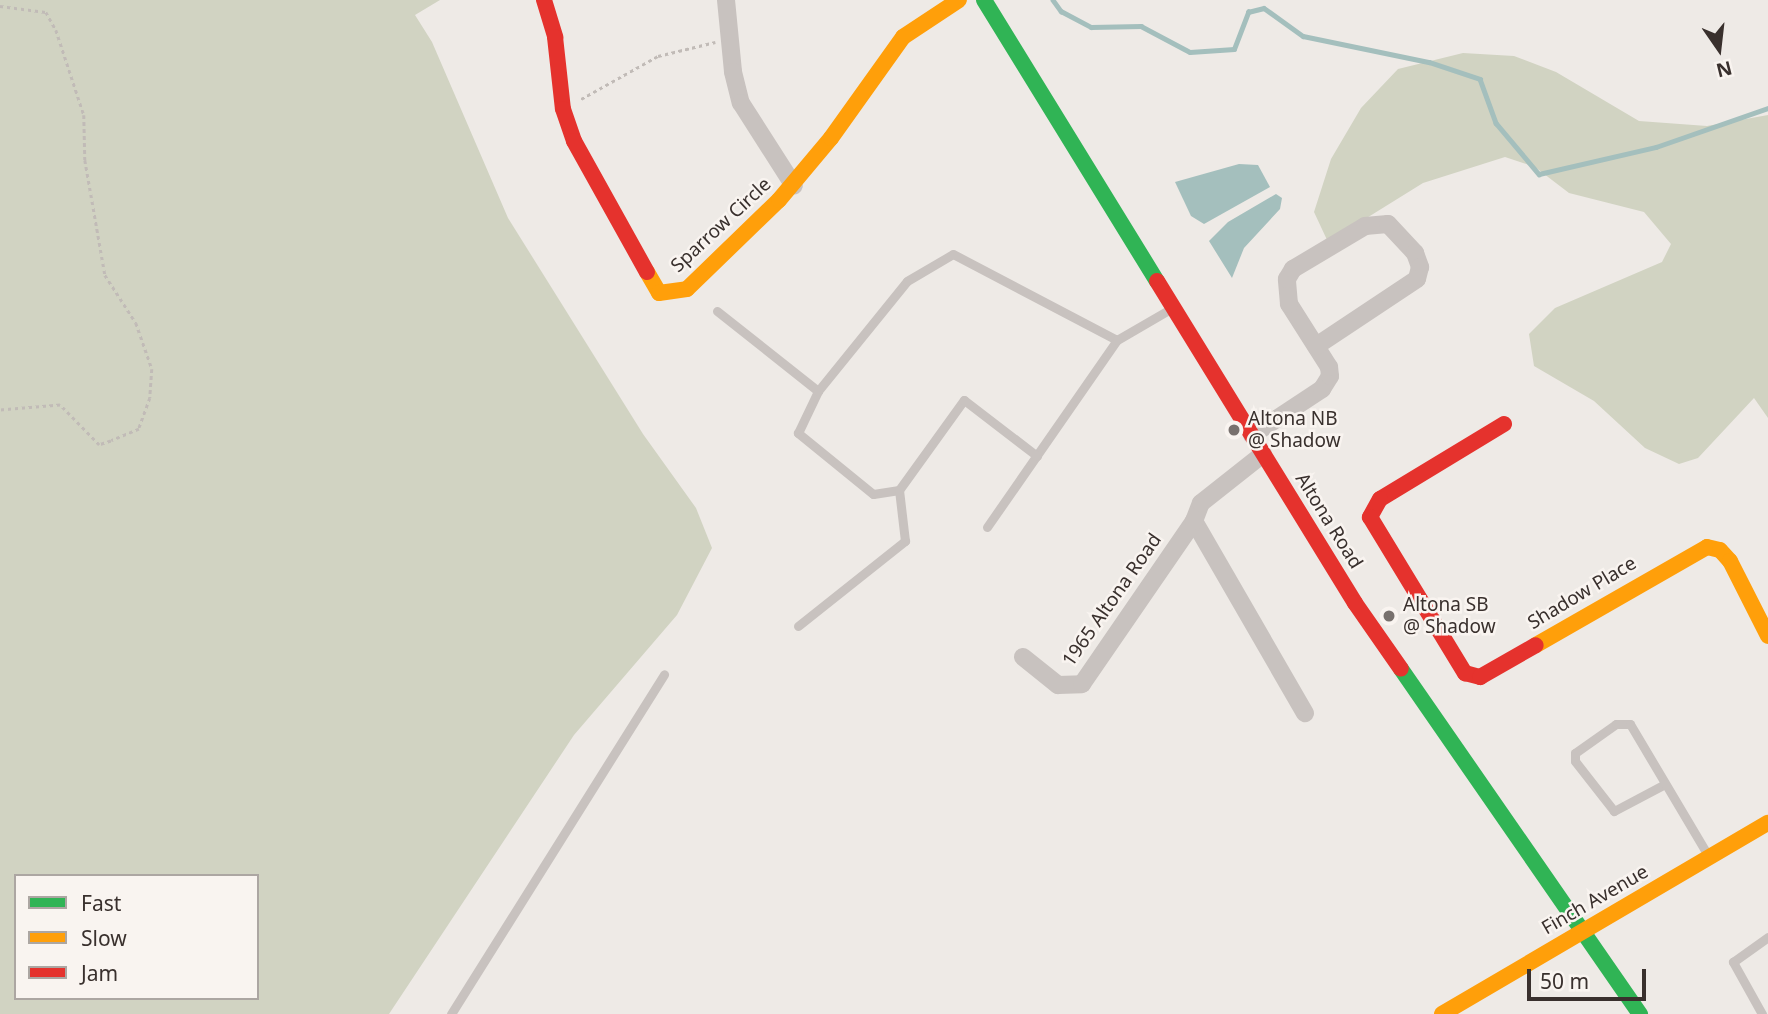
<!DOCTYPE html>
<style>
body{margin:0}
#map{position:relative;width:1768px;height:1014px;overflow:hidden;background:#eeeae6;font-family:"Noto Sans",sans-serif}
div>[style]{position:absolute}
.green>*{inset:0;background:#d1d3c2}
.water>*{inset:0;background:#a4bfbd}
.stream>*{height:4.5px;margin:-2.25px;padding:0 2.25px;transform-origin:2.25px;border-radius:2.25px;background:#a4bfbd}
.path>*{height:2.5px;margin-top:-1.25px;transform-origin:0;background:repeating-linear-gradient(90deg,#c1bbb7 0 3.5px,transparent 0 7px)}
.lane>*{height:9px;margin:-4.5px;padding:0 4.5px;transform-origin:4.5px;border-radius:4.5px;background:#c8c2bf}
.street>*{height:18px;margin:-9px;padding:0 9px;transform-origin:9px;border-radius:9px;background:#c8c2bf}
.fast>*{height:16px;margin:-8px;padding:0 8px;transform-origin:8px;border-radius:8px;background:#30b455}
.slow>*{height:16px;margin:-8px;padding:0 8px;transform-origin:8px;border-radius:8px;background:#ff9f0a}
.jam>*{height:16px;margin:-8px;padding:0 8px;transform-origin:8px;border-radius:8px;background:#e5322d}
.dots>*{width:19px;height:19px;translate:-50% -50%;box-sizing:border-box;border:4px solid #f9f4f0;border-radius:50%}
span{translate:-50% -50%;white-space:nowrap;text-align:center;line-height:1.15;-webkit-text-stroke:5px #f9f4f0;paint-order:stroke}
.street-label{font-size:19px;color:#39302d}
.poi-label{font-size:19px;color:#39302d}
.left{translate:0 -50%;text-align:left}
.legend{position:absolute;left:14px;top:874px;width:245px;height:126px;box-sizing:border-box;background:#f9f4f0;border:2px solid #aca6a2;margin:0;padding:9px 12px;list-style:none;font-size:21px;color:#39302d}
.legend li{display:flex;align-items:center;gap:14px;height:35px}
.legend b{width:35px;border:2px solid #aca6a2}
.north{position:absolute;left:1684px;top:14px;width:70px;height:70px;-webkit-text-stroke:5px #f9f4f0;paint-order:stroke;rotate:166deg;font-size:19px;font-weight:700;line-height:28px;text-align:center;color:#39302d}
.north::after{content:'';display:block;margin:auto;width:24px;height:32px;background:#39302d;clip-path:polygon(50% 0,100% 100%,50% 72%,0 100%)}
.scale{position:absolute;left:1527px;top:969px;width:119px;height:32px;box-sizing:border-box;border:4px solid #39302d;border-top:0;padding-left:9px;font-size:21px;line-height:24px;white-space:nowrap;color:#39302d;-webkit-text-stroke:5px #f9f4f0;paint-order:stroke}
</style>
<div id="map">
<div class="green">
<i style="clip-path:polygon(evenodd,0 0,440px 0,415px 15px,432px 42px,508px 218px,643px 434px,696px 508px,712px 548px,677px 615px,574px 735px,389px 1014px,0 1014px,0 0,16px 876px,257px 876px,257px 998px,16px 998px,16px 876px)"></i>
<i style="clip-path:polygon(1463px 53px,1514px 56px,1556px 72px,1639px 121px,1707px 126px,1768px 115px,1768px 418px,1754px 398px,1698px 458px,1679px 464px,1645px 448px,1594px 401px,1534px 366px,1529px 334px,1555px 308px,1662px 262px,1671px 244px,1644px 212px,1569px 193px,1535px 167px,1505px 157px,1423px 183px,1328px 242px,1314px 212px,1331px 159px,1361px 108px,1398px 69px)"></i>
</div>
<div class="water">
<i style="clip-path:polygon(1239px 164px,1258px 165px,1270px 187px,1204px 224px,1191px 216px,1175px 182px)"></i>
<i style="clip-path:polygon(1276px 194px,1282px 198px,1280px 209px,1244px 248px,1232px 278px,1209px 241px,1228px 222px)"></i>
</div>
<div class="stream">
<i style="left:1053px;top:0;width:14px;rotate:54deg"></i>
<i style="left:1061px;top:11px;width:34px;rotate:28deg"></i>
<i style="left:1091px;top:27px;width:50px;rotate:-1.1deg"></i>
<i style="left:1141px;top:26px;width:55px;rotate:28deg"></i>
<i style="left:1190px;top:52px;width:44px;rotate:-3.9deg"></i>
<i style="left:1234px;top:49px;width:40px;rotate:-69deg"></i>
<i style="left:1248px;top:12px;width:16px;rotate:-14deg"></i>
<i style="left:1264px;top:8px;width:48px;rotate:35.7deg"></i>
<i style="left:1303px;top:36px;width:129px;rotate:11.7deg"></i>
<i style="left:1429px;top:62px;width:54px;rotate:18.4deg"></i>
<i style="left:1480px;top:79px;width:47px;rotate:70deg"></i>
<i style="left:1496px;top:123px;width:67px;rotate:49.9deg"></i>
<i style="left:1539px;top:174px;width:120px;rotate:-13deg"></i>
<i style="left:1656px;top:147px;width:119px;rotate:-19.2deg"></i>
</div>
<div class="path">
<i style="left:0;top:6px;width:46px;rotate:7.4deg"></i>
<i style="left:46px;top:12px;width:21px;rotate:61deg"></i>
<i style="left:56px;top:30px;width:89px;rotate:71.8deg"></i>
<i style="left:84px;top:115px;width:45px;rotate:88.7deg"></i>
<i style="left:85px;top:160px;width:117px;rotate:80.1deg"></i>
<i style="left:105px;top:275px;width:57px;rotate:57.1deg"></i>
<i style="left:136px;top:323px;width:49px;rotate:70.8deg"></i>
<i style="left:152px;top:369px;width:29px;rotate:94deg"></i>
<i style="left:150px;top:398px;width:33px;rotate:110deg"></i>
<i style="left:139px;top:429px;width:30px;rotate:157deg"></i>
<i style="left:111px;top:441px;width:13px;rotate:162deg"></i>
<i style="left:99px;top:445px;width:56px;rotate:-134.3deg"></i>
<i style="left:60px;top:405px;width:60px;rotate:175.2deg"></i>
<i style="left:581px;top:99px;width:88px;rotate:-29.2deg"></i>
<i style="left:658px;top:56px;width:59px;rotate:-13.8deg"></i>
</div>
<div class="lane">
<i style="left:717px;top:311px;width:129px;rotate:38.4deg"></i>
<i style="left:899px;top:490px;width:26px;rotate:171deg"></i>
<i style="left:873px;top:494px;width:97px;rotate:-140.9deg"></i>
<i style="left:798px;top:433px;width:47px;rotate:-64.5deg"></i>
<i style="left:818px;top:391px;width:141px;rotate:-51deg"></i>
<i style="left:907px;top:281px;width:53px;rotate:-30.4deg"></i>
<i style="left:953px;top:254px;width:185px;rotate:27.7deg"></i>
<i style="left:987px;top:527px;width:228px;rotate:-55.2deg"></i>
<i style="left:1117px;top:340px;width:64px;rotate:-30.2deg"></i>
<i style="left:798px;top:626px;width:137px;rotate:-38.5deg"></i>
<i style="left:905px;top:541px;width:51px;rotate:-96.7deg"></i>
<i style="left:899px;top:490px;width:111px;rotate:-54.2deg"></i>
<i style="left:964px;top:400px;width:92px;rotate:37.5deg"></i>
<i style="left:1665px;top:784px;width:58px;rotate:152.1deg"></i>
<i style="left:1614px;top:811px;width:63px;rotate:-128deg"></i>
<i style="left:1575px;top:761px;width:8px;rotate:-90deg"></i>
<i style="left:1575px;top:753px;width:50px;rotate:-35.3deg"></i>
<i style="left:1616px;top:724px;width:14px"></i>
<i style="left:1630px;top:724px;width:155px;rotate:59.3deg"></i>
<i style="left:451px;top:1014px;width:401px;rotate:-57.9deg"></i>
<i style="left:1762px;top:1014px;width:60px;rotate:-119.1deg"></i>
<i style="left:1733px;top:962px;width:43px;rotate:-35.5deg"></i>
</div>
<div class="street">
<i style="left:726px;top:0;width:72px;rotate:84.4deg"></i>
<i style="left:733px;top:72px;width:32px;rotate:76deg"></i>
<i style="left:741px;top:103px;width:98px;rotate:57.4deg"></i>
<i style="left:1252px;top:435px;width:84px;rotate:-33.3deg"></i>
<i style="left:1322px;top:389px;width:15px;rotate:-58deg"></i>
<i style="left:1330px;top:376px;width:9px;rotate:-96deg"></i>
<i style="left:1329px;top:367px;width:75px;rotate:-122.4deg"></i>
<i style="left:1289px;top:304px;width:25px;rotate:-95deg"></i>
<i style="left:1287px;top:279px;width:12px;rotate:-59deg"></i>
<i style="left:1293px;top:269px;width:84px;rotate:-30.8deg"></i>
<i style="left:1365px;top:226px;width:23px;rotate:-5deg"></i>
<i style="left:1388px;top:224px;width:40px;rotate:47deg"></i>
<i style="left:1415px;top:253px;width:15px;rotate:70deg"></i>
<i style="left:1420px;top:267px;width:12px;rotate:104deg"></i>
<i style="left:1417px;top:279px;width:121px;rotate:146.4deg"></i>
<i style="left:1194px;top:521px;width:222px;rotate:60deg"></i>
<i style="left:1023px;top:657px;width:45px;rotate:38.7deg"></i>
<i style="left:1058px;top:685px;width:24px;rotate:-2deg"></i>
<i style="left:1082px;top:684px;width:198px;rotate:-55.5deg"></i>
<i style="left:1194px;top:521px;width:19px;rotate:-69deg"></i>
<i style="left:1201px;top:503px;width:79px;rotate:-38.3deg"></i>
</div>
<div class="fast">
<i style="left:984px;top:0;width:330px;rotate:58.4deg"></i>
<i style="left:1401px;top:669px;width:420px;rotate:55.3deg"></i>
</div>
<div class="slow">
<i style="left:647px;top:272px;width:24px;rotate:60deg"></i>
<i style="left:659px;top:293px;width:28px;rotate:-8deg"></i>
<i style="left:687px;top:289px;width:128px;rotate:-44.1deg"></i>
<i style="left:779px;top:200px;width:81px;rotate:-50deg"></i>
<i style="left:831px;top:138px;width:124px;rotate:-54.5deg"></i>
<i style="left:903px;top:37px;width:67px;rotate:-33.5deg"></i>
<i style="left:1536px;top:645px;width:197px;rotate:-29.8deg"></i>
<i style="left:1707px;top:547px;width:13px;rotate:13deg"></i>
<i style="left:1720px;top:550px;width:15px;rotate:48deg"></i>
<i style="left:1730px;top:561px;width:84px;rotate:63.1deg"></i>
<i style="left:1442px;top:1014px;width:378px;rotate:-30.4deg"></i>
</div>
<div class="jam">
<i style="left:544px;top:0;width:39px;rotate:73deg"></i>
<i style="left:555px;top:37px;width:72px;rotate:83.7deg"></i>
<i style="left:563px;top:109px;width:34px;rotate:71deg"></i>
<i style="left:574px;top:141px;width:150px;rotate:60.9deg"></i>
<i style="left:1157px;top:281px;width:378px;rotate:58.4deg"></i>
<i style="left:1355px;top:603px;width:80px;rotate:55.1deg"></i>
<i style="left:1504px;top:424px;width:145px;rotate:148.8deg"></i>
<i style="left:1380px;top:499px;width:21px;rotate:119deg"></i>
<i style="left:1370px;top:517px;width:183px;rotate:58.7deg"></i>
<i style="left:1465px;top:673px;width:16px;rotate:15deg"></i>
<i style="left:1480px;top:677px;width:64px;rotate:-29.7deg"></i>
</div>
<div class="dots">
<i style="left:1234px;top:430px;background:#78716e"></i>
<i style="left:1389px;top:616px;background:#78716e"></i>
</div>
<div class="street-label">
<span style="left:721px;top:225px;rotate:-43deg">Sparrow Circle</span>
<span style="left:1329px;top:521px;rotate:58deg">Altona Road</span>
<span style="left:1582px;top:593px;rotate:-31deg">Shadow Place</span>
<span style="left:1112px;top:600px;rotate:-55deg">1965 Altona Road</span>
<span style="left:1595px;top:900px;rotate:-30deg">Finch Avenue</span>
</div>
<div class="poi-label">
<span class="left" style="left:1248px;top:430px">Altona NB<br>@ Shadow</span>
<span class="left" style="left:1403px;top:616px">Altona SB<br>@ Shadow</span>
</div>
<ul class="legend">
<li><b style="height:9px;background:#30b455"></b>Fast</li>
<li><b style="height:9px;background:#ff9f0a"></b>Slow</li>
<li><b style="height:9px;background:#e5322d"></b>Jam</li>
</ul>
<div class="north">N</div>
<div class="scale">50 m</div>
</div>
